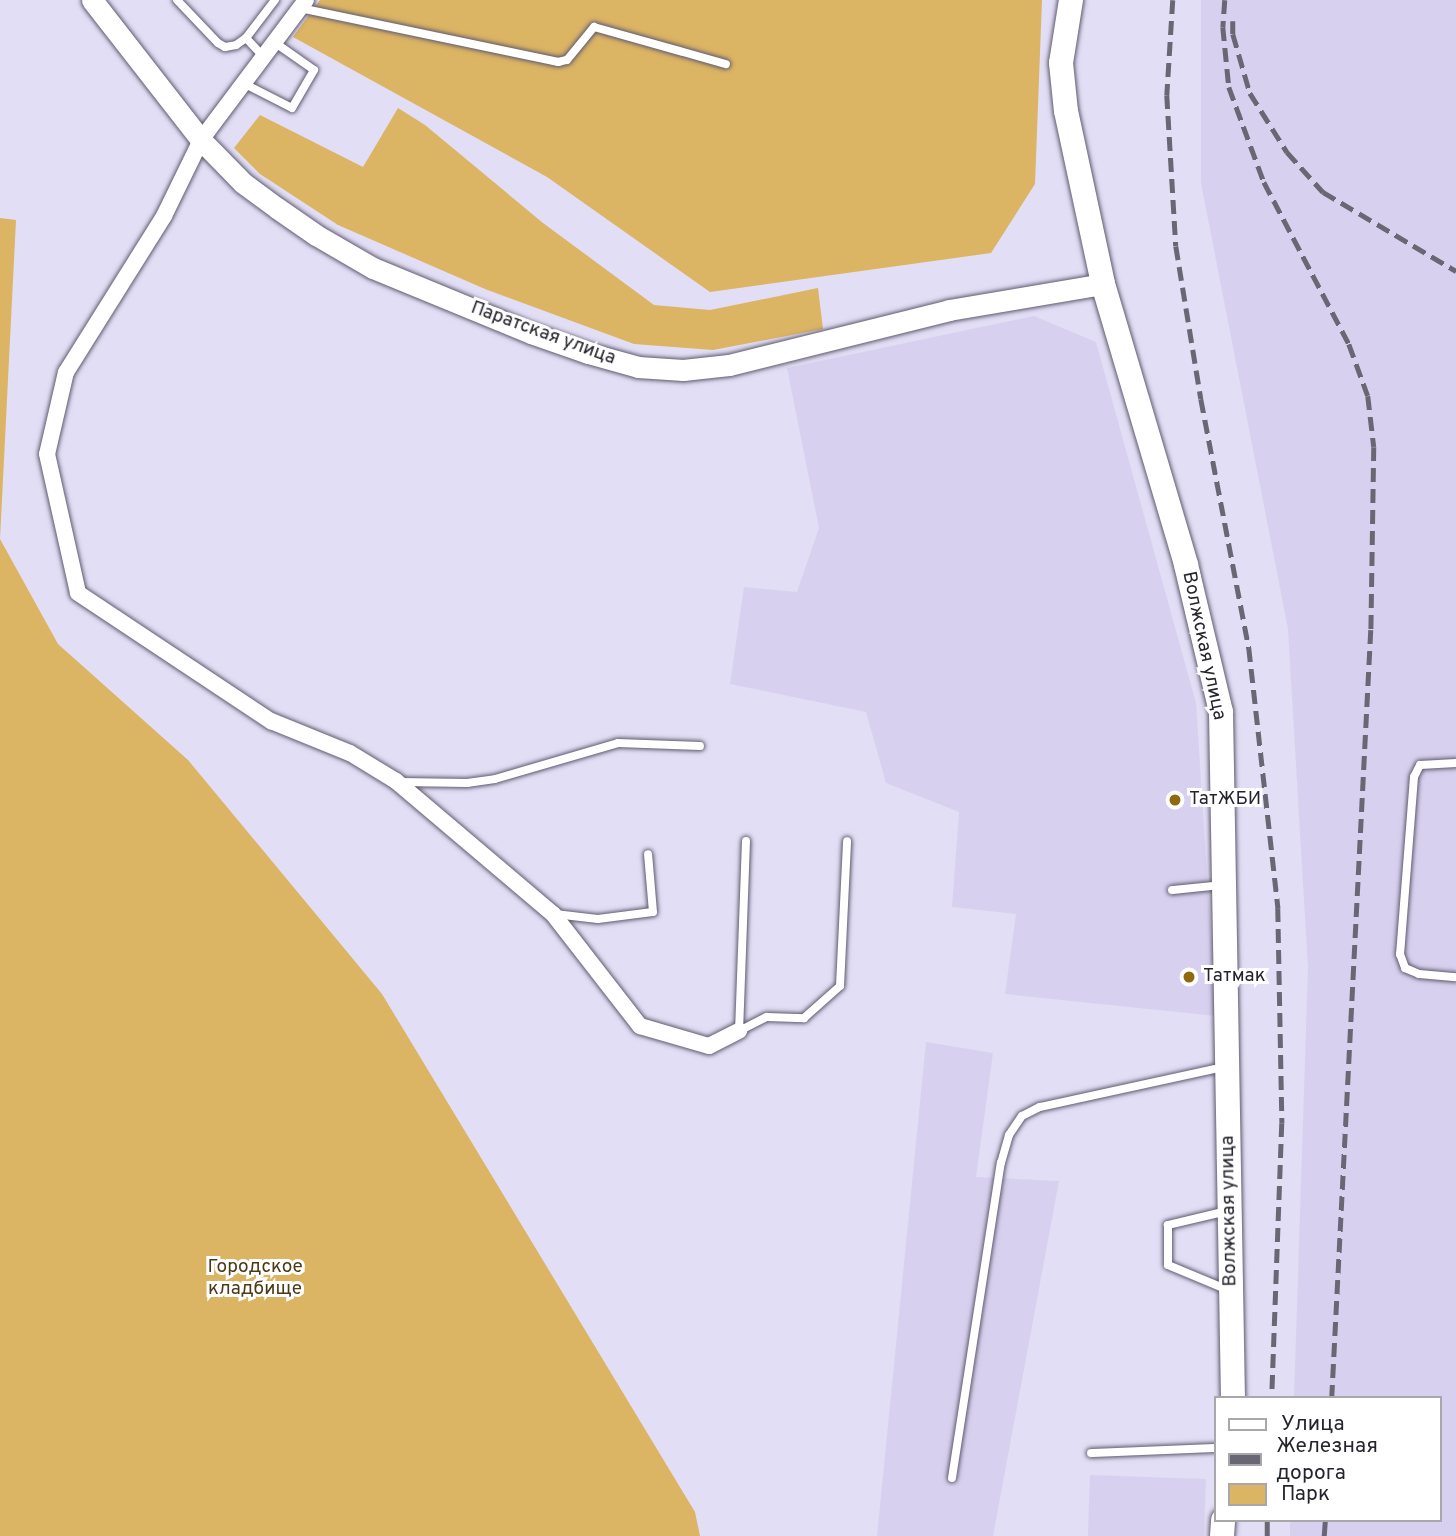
<!DOCTYPE html>
<meta charset="utf-8">
<style>
body{margin:0}
#map{position:relative;width:1456px;height:1536px;overflow:hidden;background:#e2def5;font-family:Overpass,sans-serif}
div>[style]{position:absolute}
.built>*{inset:0;background:#d7d1ef;transform-origin:0 0}
.green>*{inset:0;background:#dbb464}
.roads{filter:drop-shadow(0 0 2px #605b6f) drop-shadow(0 0 2px #605b6f)}
.lane>*{height:8px;margin:-4px;padding:0 4px;transform-origin:4px;border-radius:4px;background:#fff}
.street>*{height:16px;margin:-8px;padding:0 8px;transform-origin:8px;border-radius:8px;background:#fff}
.secondary>*{height:21px;margin:-10.5px;padding:0 10.5px;transform-origin:10.5px;border-radius:10.5px;background:#fff}
.primary>*{height:24px;margin:-12px;padding:0 12px;transform-origin:12px;border-radius:12px;background:#fff}
.rail>*{height:4.5px;margin-top:-2.25px;transform-origin:0;background:repeating-linear-gradient(90deg,#6a6775 0 14px,transparent 0 21px)}
.dots>*{width:19px;height:19px;translate:-50% -50%;box-sizing:border-box;border:4px solid #fff;border-radius:50%}
span{translate:-50% -50%;white-space:nowrap;text-align:center;line-height:1.15;-webkit-text-stroke:6px #fff;paint-order:stroke}
.street-label{font-size:19px;color:#25232c}
.poi-label{font-size:19px;color:#25232c}
.left{translate:0 -50%;text-align:left}
.park-label{font-size:19px;color:#4c3a16}
.legend{position:absolute;left:1214px;top:1396px;width:228px;height:126px;box-sizing:border-box;background:#fff;border:2px solid #a8a7ab;margin:0;padding:9px 12px;list-style:none;font-size:21px;color:#25232c}
.legend li{display:flex;align-items:center;gap:14px;height:35px}
.legend b{width:35px;border:2px solid #a8a7ab}
</style>
<div id="map">
<div class="built">
<i style="clip-path:polygon(1201px 0,1456px 0,1456px 1536px,1290px 1536px,1290px 1520px,1440px 1520px,1440px 1398px,1294px 1398px,1308px 968px,1288px 629px,1201px 183px)"></i>
<i style="clip-path:polygon(1034px 316px,1096px 342px,1196px 703px,1216px 1016px,1005px 994px,1016px 914px,952px 907px,959px 812px,886px 783px,866px 712px,730px 684px,744px 587px,797px 592px,819px 528px,787px 368px)"></i>
<i style="clip-path:polygon(926px 1042px,993px 1053px,976px 1177px,1059px 1181px,993px 1536px,877px 1536px)"></i>
<i style="left:1090px;top:1475px;width:116px;height:61px;rotate:2deg"></i>
</div>
<div class="green">
<i style="clip-path:polygon(320px 0,1042px 0,1035px 184px,991px 253px,710px 292px,547px 177px,293px 37px)"></i>
<i style="clip-path:polygon(398px 108px,425px 125px,543px 223px,654px 305px,710px 310px,818px 288px,823px 329px,713px 350px,634px 344px,485px 289px,338px 225px,260px 174px,234px 148px,260px 115px,363px 167px)"></i>
<i style="clip-path:polygon(0 218px,16px 220px,0 539px,58px 644px,188px 760px,382px 994px,695px 1512px,700px 1536px,0 1536px)"></i>
</div>
<div class="roads">
<div class="lane">
<i style="left:177px;top:0;width:59px;rotate:46.4deg"></i>
<i style="left:218px;top:43px;width:8px;rotate:30deg"></i>
<i style="left:225px;top:47px;width:11px;rotate:-10deg"></i>
<i style="left:236px;top:45px;width:12px;rotate:-35deg"></i>
<i style="left:246px;top:38px;width:48px;rotate:-52.7deg"></i>
<i style="left:300px;top:8px;width:264px;rotate:11.8deg"></i>
<i style="left:558px;top:62px;width:9px;rotate:-13deg"></i>
<i style="left:567px;top:60px;width:43px;rotate:-50.7deg"></i>
<i style="left:594px;top:27px;width:137px;rotate:15.7deg"></i>
<i style="left:246px;top:38px;width:25px;rotate:47deg"></i>
<i style="left:243px;top:83px;width:55px;rotate:27deg"></i>
<i style="left:292px;top:108px;width:44px;rotate:-59.9deg"></i>
<i style="left:314px;top:70px;width:49px;rotate:-145deg"></i>
<i style="left:1456px;top:763px;width:36px;rotate:177deg"></i>
<i style="left:1420px;top:765px;width:13px;rotate:117deg"></i>
<i style="left:1414px;top:777px;width:178px;rotate:94.5deg"></i>
<i style="left:1400px;top:954px;width:15px;rotate:70deg"></i>
<i style="left:1405px;top:968px;width:15px;rotate:23deg"></i>
<i style="left:1419px;top:974px;width:37px;rotate:5deg"></i>
<i style="left:401px;top:782px;width:66px;rotate:0.9deg"></i>
<i style="left:467px;top:783px;width:28px;rotate:-8deg"></i>
<i style="left:495px;top:779px;width:128px;rotate:-16.3deg"></i>
<i style="left:618px;top:743px;width:82px;rotate:2.1deg"></i>
<i style="left:746px;top:841px;width:190px;rotate:92.1deg"></i>
<i style="left:739px;top:1031px;width:31px;rotate:-27deg"></i>
<i style="left:767px;top:1017px;width:37px;rotate:2deg"></i>
<i style="left:804px;top:1018px;width:48px;rotate:-41.6deg"></i>
<i style="left:840px;top:986px;width:145px;rotate:-87.2deg"></i>
<i style="left:1172px;top:890px;width:50px;rotate:-5.7deg"></i>
<i style="left:555px;top:914px;width:43px;rotate:6.6deg"></i>
<i style="left:598px;top:919px;width:55px;rotate:-7.3deg"></i>
<i style="left:653px;top:912px;width:58px;rotate:-94.9deg"></i>
<i style="left:1227px;top:1211px;width:61px;rotate:166.7deg"></i>
<i style="left:1168px;top:1225px;width:40px;rotate:90deg"></i>
<i style="left:1168px;top:1265px;width:65px;rotate:22.6deg"></i>
<i style="left:1091px;top:1453px;width:125px;rotate:-2.3deg"></i>
<i style="left:952px;top:1478px;width:319px;rotate:-81.2deg"></i>
<i style="left:1001px;top:1163px;width:29px;rotate:-74deg"></i>
<i style="left:1009px;top:1135px;width:23px;rotate:-56deg"></i>
<i style="left:1022px;top:1116px;width:20px;rotate:-27deg"></i>
<i style="left:1040px;top:1107px;width:188px;rotate:-12.3deg"></i>
</div>
<div class="street">
<i style="left:306px;top:0;width:175px;rotate:126.9deg"></i>
<i style="left:201px;top:140px;width:85px;rotate:116deg"></i>
<i style="left:164px;top:216px;width:184px;rotate:122.1deg"></i>
<i style="left:66px;top:372px;width:84px;rotate:103deg"></i>
<i style="left:47px;top:454px;width:142px;rotate:77.4deg"></i>
<i style="left:78px;top:593px;width:232px;rotate:33.6deg"></i>
<i style="left:271px;top:721px;width:85px;rotate:22.1deg"></i>
<i style="left:350px;top:753px;width:54px;rotate:31.3deg"></i>
<i style="left:396px;top:781px;width:206px;rotate:40.3deg"></i>
<i style="left:553px;top:914px;width:142px;rotate:52.2deg"></i>
<i style="left:640px;top:1026px;width:72px;rotate:16.2deg"></i>
<i style="left:709px;top:1046px;width:34px;rotate:-27deg"></i>
</div>
<div class="secondary">
<i style="left:92px;top:0;width:177px;rotate:52.1deg"></i>
<i style="left:201px;top:140px;width:60px;rotate:45.7deg"></i>
<i style="left:243px;top:183px;width:42px;rotate:36.3deg"></i>
<i style="left:277px;top:208px;width:47px;rotate:34.7deg"></i>
<i style="left:316px;top:235px;width:66px;rotate:30.1deg"></i>
<i style="left:373px;top:268px;width:171px;rotate:22.4deg"></i>
<i style="left:531px;top:333px;width:60px;rotate:19.3deg"></i>
<i style="left:588px;top:353px;width:52px;rotate:15.6deg"></i>
<i style="left:638px;top:367px;width:45px;rotate:3.8deg"></i>
<i style="left:683px;top:370px;width:46px;rotate:-6.2deg"></i>
<i style="left:729px;top:365px;width:227px;rotate:-14deg"></i>
<i style="left:949px;top:310px;width:156px;rotate:-9.6deg"></i>
</div>
<div class="primary">
<i style="left:1071px;top:0;width:64px;rotate:99deg"></i>
<i style="left:1061px;top:63px;width:48px;rotate:84.1deg"></i>
<i style="left:1066px;top:111px;width:177px;rotate:77.9deg"></i>
<i style="left:1103px;top:284px;width:293px;rotate:73.5deg"></i>
<i style="left:1186px;top:565px;width:151px;rotate:76.6deg"></i>
<i style="left:1221px;top:712px;width:686px;rotate:89deg"></i>
<i style="left:1222px;top:1536px;width:16px;rotate:-86deg"></i>
</div>
</div>
<div class="rail">
<i style="left:1173px;top:0;width:95px;rotate:93.6deg"></i>
<i style="left:1167px;top:95px;width:151px;rotate:86.6deg"></i>
<i style="left:1176px;top:246px;width:155px;rotate:80.7deg"></i>
<i style="left:1201px;top:399px;width:254px;rotate:79.1deg"></i>
<i style="left:1249px;top:648px;width:262px;rotate:83.6deg"></i>
<i style="left:1278px;top:908px;width:215px;rotate:88.9deg"></i>
<i style="left:1282px;top:1123px;width:275px;rotate:92.1deg"></i>
<i style="left:1225px;top:0;width:27px;rotate:94deg"></i>
<i style="left:1223px;top:27px;width:60px;rotate:84.3deg"></i>
<i style="left:1229px;top:87px;width:101px;rotate:69.8deg"></i>
<i style="left:1264px;top:182px;width:183px;rotate:62.3deg"></i>
<i style="left:1349px;top:344px;width:55px;rotate:69.9deg"></i>
<i style="left:1368px;top:396px;width:51px;rotate:83.3deg"></i>
<i style="left:1374px;top:447px;width:183px;rotate:90.9deg"></i>
<i style="left:1371px;top:630px;width:769px;rotate:92.91deg"></i>
<i style="left:1233px;top:21px;width:13px;rotate:90deg"></i>
<i style="left:1233px;top:34px;width:61px;rotate:73.9deg"></i>
<i style="left:1250px;top:93px;width:70px;rotate:57.9deg"></i>
<i style="left:1287px;top:152px;width:54px;rotate:48deg"></i>
<i style="left:1323px;top:192px;width:155px;rotate:30.7deg"></i>
<i style="left:1267px;top:1536px;width:16px;rotate:-90deg"></i>
<i style="left:1324px;top:1536px;width:16px;rotate:-86deg"></i>
</div>
<div class="dots">
<i style="left:1175px;top:800px;background:#8e690d"></i>
<i style="left:1189px;top:977px;background:#8e690d"></i>
</div>
<div class="street-label">
<span style="left:543px;top:334px;rotate:20deg">Паратская улица</span>
<span style="left:1203px;top:646px;rotate:78deg">Волжская улица</span>
<span style="left:1230px;top:1211px;rotate:-91deg">Волжская улица</span>
</div>
<div class="poi-label">
<span class="left" style="left:1189px;top:800px">ТатЖБИ</span>
<span class="left" style="left:1203px;top:977px">Татмак</span>
</div>
<div class="park-label">
<span style="left:255px;top:1279px">Городское<br>кладбище</span>
</div>
<ul class="legend">
<li><b style="height:9px;background:#fff"></b>Улица</li>
<li><b style="height:9px;background:#6a6775"></b>Железная дорога</li>
<li><b style="height:19px;background:#dbb464"></b>Парк</li>
</ul>
</div>
